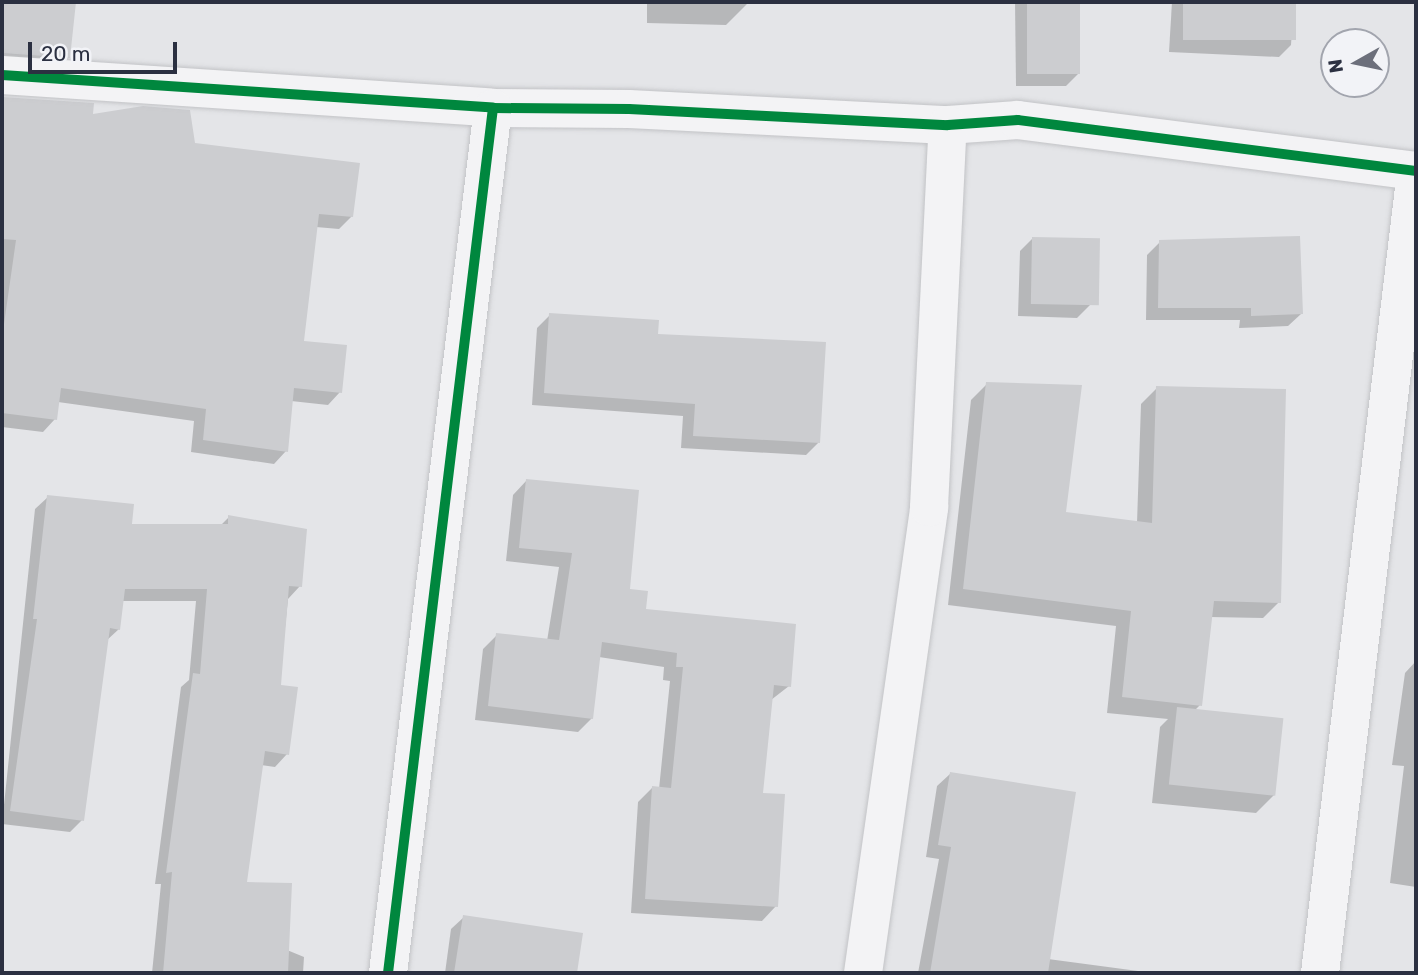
<!DOCTYPE html>
<style>
body{margin:0}
#map{position:relative;width:1418px;height:975px;overflow:hidden;background:#e4e5e8;font-family:Rubik,sans-serif}
div>[style]{position:absolute}
.shadow>*{inset:0;background:#0003}
.building>*{inset:0;background:#cccdd0;transform-origin:0 0}
.roads{filter:drop-shadow(0 0 2px #c2c3c6) drop-shadow(0 0 2px #c2c3c6)}
.minor>*{height:38px;margin:-19px;padding:0 19px;transform-origin:19px;border-radius:19px;background:#f3f3f5}
.cycleway>*{height:10px;margin:-5px;padding:0 5px;transform-origin:5px;border-radius:5px;background:#00873e}
span{translate:-50% -50%;white-space:nowrap;text-align:center;line-height:1.15;-webkit-text-stroke:6px #f2f3f7;paint-order:stroke}
.frame{position:absolute;inset:0;border:4px solid #2b3041;pointer-events:none}
.north{position:absolute;left:1320px;top:28px;width:70px;height:70px;box-sizing:border-box;background:#f2f3f7;border:2px solid #a2a5ae;border-radius:50%;rotate:261deg;font-size:19px;font-weight:700;line-height:28px;text-align:center;color:#2b3041}
.north::after{content:'';display:block;margin:auto;width:24px;height:32px;background:#6c6f7b;clip-path:polygon(50% 0,100% 100%,50% 72%,0 100%)}
.scale{position:absolute;left:28px;top:42px;width:149px;height:32px;box-sizing:border-box;border:4px solid #2b3041;border-top:0;padding-left:9px;font-size:21px;line-height:24px;white-space:nowrap;color:#2b3041;-webkit-text-stroke:5px #f2f3f7;paint-order:stroke}
</style>
<div id="map">
<div class="shadow">
<i style="clip-path:polygon(2px 2px,74px 2px,69px 57px,56px 70px,2px 69px)"></i>
<i style="clip-path:polygon(647px 2px,749px 2px,726px 25px,647px 23px)"></i>
<i style="clip-path:polygon(1015px 2px,1078px 2px,1079px 73px,1066px 86px,1016px 86px)"></i>
<i style="clip-path:polygon(1172px 2px,1294px 2px,1291px 45px,1279px 57px,1169px 52px)"></i>
<i style="clip-path:polygon(2px 99px,92px 105px,91px 116px,194px 144px,352px 216px,339px 229px,316px 227px,302px 342px,340px 392px,328px 405px,291px 401px,286px 451px,274px 464px,191px 452px,194px 421px,58px 402px,55px 419px,43px 432px,2px 427px)"></i>
<i style="clip-path:polygon(1033px 238px,1090px 305px,1077px 318px,1018px 316px,1020px 251px)"></i>
<i style="clip-path:polygon(1160px 242px,1301px 314px,1288px 326px,1239px 328px,1240px 320px,1146px 320px,1147px 255px)"></i>
<i style="clip-path:polygon(550px 315px,656px 335px,819px 442px,806px 455px,681px 448px,683px 416px,532px 405px,537px 328px)"></i>
<i style="clip-path:polygon(987px 384px,1064px 513px,1137px 523px,1141px 404px,1157px 388px,1279px 602px,1263px 618px,1210px 617px,1200px 705px,1194px 711px,1274px 795px,1256px 813px,1152px 803px,1160px 727px,1168px 719px,1107px 713px,1116px 626px,948px 605px,971px 400px)"></i>
<i style="clip-path:polygon(527px 480px,644px 611px,789px 686px,771px 700px,761px 795px,776px 906px,762px 921px,631px 913px,638px 802px,652px 788px,659px 789px,670px 681px,663px 680px,664px 667px,599px 657px,592px 718px,578px 732px,475px 720px,483px 649px,497px 635px,547px 641px,559px 567px,506px 561px,513px 495px)"></i>
<i style="clip-path:polygon(48px 497px,130px 526px,220px 526px,229px 517px,300px 586px,288px 599px,279px 686px,287px 754px,275px 767px,261px 765px,245px 884px,287px 950px,304px 957px,303px 973px,152px 973px,161px 884px,155px 884px,181px 687px,189px 680px,196px 601px,122px 601px,119px 629px,106px 641px,82px 820px,70px 832px,2px 824px,35px 509px)"></i>
<i style="clip-path:polygon(1416px 661px,1416px 887px,1390px 883px,1404px 766px,1392px 765px,1405px 673px)"></i>
<i style="clip-path:polygon(950px 774px,1048px 959px,1153px 973px,918px 973px,939px 859px,926px 857px,937px 786px)"></i>
<i style="clip-path:polygon(464px 917px,581px 935px,575px 973px,445px 973px,451px 929px)"></i>
</div>
<div class="building">
<i style="clip-path:polygon(2px 2px,76px 2px,70px 58px,2px 53px)"></i>
<i style="left:1027px;top:2px;width:53px;height:72px"></i>
<i style="left:1183px;top:2px;width:113px;height:38px"></i>
<i style="clip-path:polygon(2px 97px,94px 103px,93px 114px,143px 106px,190px 110px,195px 143px,360px 163px,353px 217px,319px 214px,304px 341px,347px 345px,342px 393px,294px 388px,288px 452px,203px 440px,206px 409px,61px 388px,57px 420px,2px 413px,2px 338px,16px 240px,2px 239px)"></i>
<i style="clip-path:polygon(1300px 236px,1303px 314px,1251px 316px,1251px 308px,1158px 308px,1159px 240px)"></i>
<i style="left:1032px;top:237px;width:68px;height:67px;rotate:1deg"></i>
<i style="clip-path:polygon(549px 313px,659px 320px,658px 334px,826px 342px,820px 443px,693px 436px,695px 404px,544px 393px)"></i>
<i style="clip-path:polygon(986px 382px,1082px 385px,1066px 512px,1152px 523px,1156px 386px,1286px 389px,1281px 603px,1214px 601px,1202px 706px,1122px 697px,1131px 611px,963px 589px)"></i>
<i style="clip-path:polygon(526px 479px,639px 490px,630px 589px,648px 591px,646px 609px,796px 624px,791px 687px,774px 685px,763px 793px,785px 794px,778px 907px,645px 899px,652px 786px,671px 788px,683px 667px,676px 667px,677px 653px,602px 642px,593px 719px,488px 706px,496px 633px,559px 640px,572px 553px,519px 548px)"></i>
<i style="clip-path:polygon(47px 495px,134px 504px,132px 524px,228px 524px,228px 515px,307px 529px,302px 587px,289px 586px,281px 685px,298px 687px,289px 755px,265px 751px,247px 882px,292px 883px,288px 973px,163px 973px,172px 872px,166px 873px,193px 673px,200px 674px,207px 589px,125px 589px,120px 630px,110px 628px,84px 821px,10px 811px,37px 619px,33px 619px)"></i>
<i style="left:1177px;top:707px;width:107px;height:78px;rotate:6deg"></i>
<i style="clip-path:polygon(950px 772px,1076px 792px,1048px 973px,930px 973px,951px 847px,938px 845px)"></i>
<i style="clip-path:polygon(463px 915px,583px 933px,577px 973px,454px 973px)"></i>
</div>
<div class="roads">
<div class="minor">
<i style="left:2px;top:75px;width:492px;rotate:3.8deg"></i>
<i style="left:493px;top:108px;width:136px;rotate:0.4deg"></i>
<i style="left:629px;top:109px;width:319px;rotate:2.9deg"></i>
<i style="left:948px;top:125px;width:70px;rotate:-4.1deg"></i>
<i style="left:1018px;top:120px;width:401px;rotate:7.3deg"></i>
<i style="left:388px;top:973px;width:871px;rotate:-83.08deg"></i>
<i style="left:863px;top:973px;width:471px;rotate:-81.9deg"></i>
<i style="left:929px;top:507px;width:382px;rotate:-87.2deg"></i>
<i style="left:1320px;top:973px;width:808px;rotate:-83.17deg"></i>
</div>
</div>
<div class="cycleway">
<i style="left:2px;top:75px;width:492px;rotate:3.8deg"></i>
<i style="left:493px;top:108px;width:136px;rotate:0.4deg"></i>
<i style="left:629px;top:109px;width:319px;rotate:2.9deg"></i>
<i style="left:948px;top:125px;width:70px;rotate:-4.1deg"></i>
<i style="left:1018px;top:120px;width:401px;rotate:7.3deg"></i>
<i style="left:388px;top:973px;width:871px;rotate:-83.08deg"></i>
</div>
<div class="frame"></div>
<div class="north">N</div>
<div class="scale">20 m</div>
</div>
